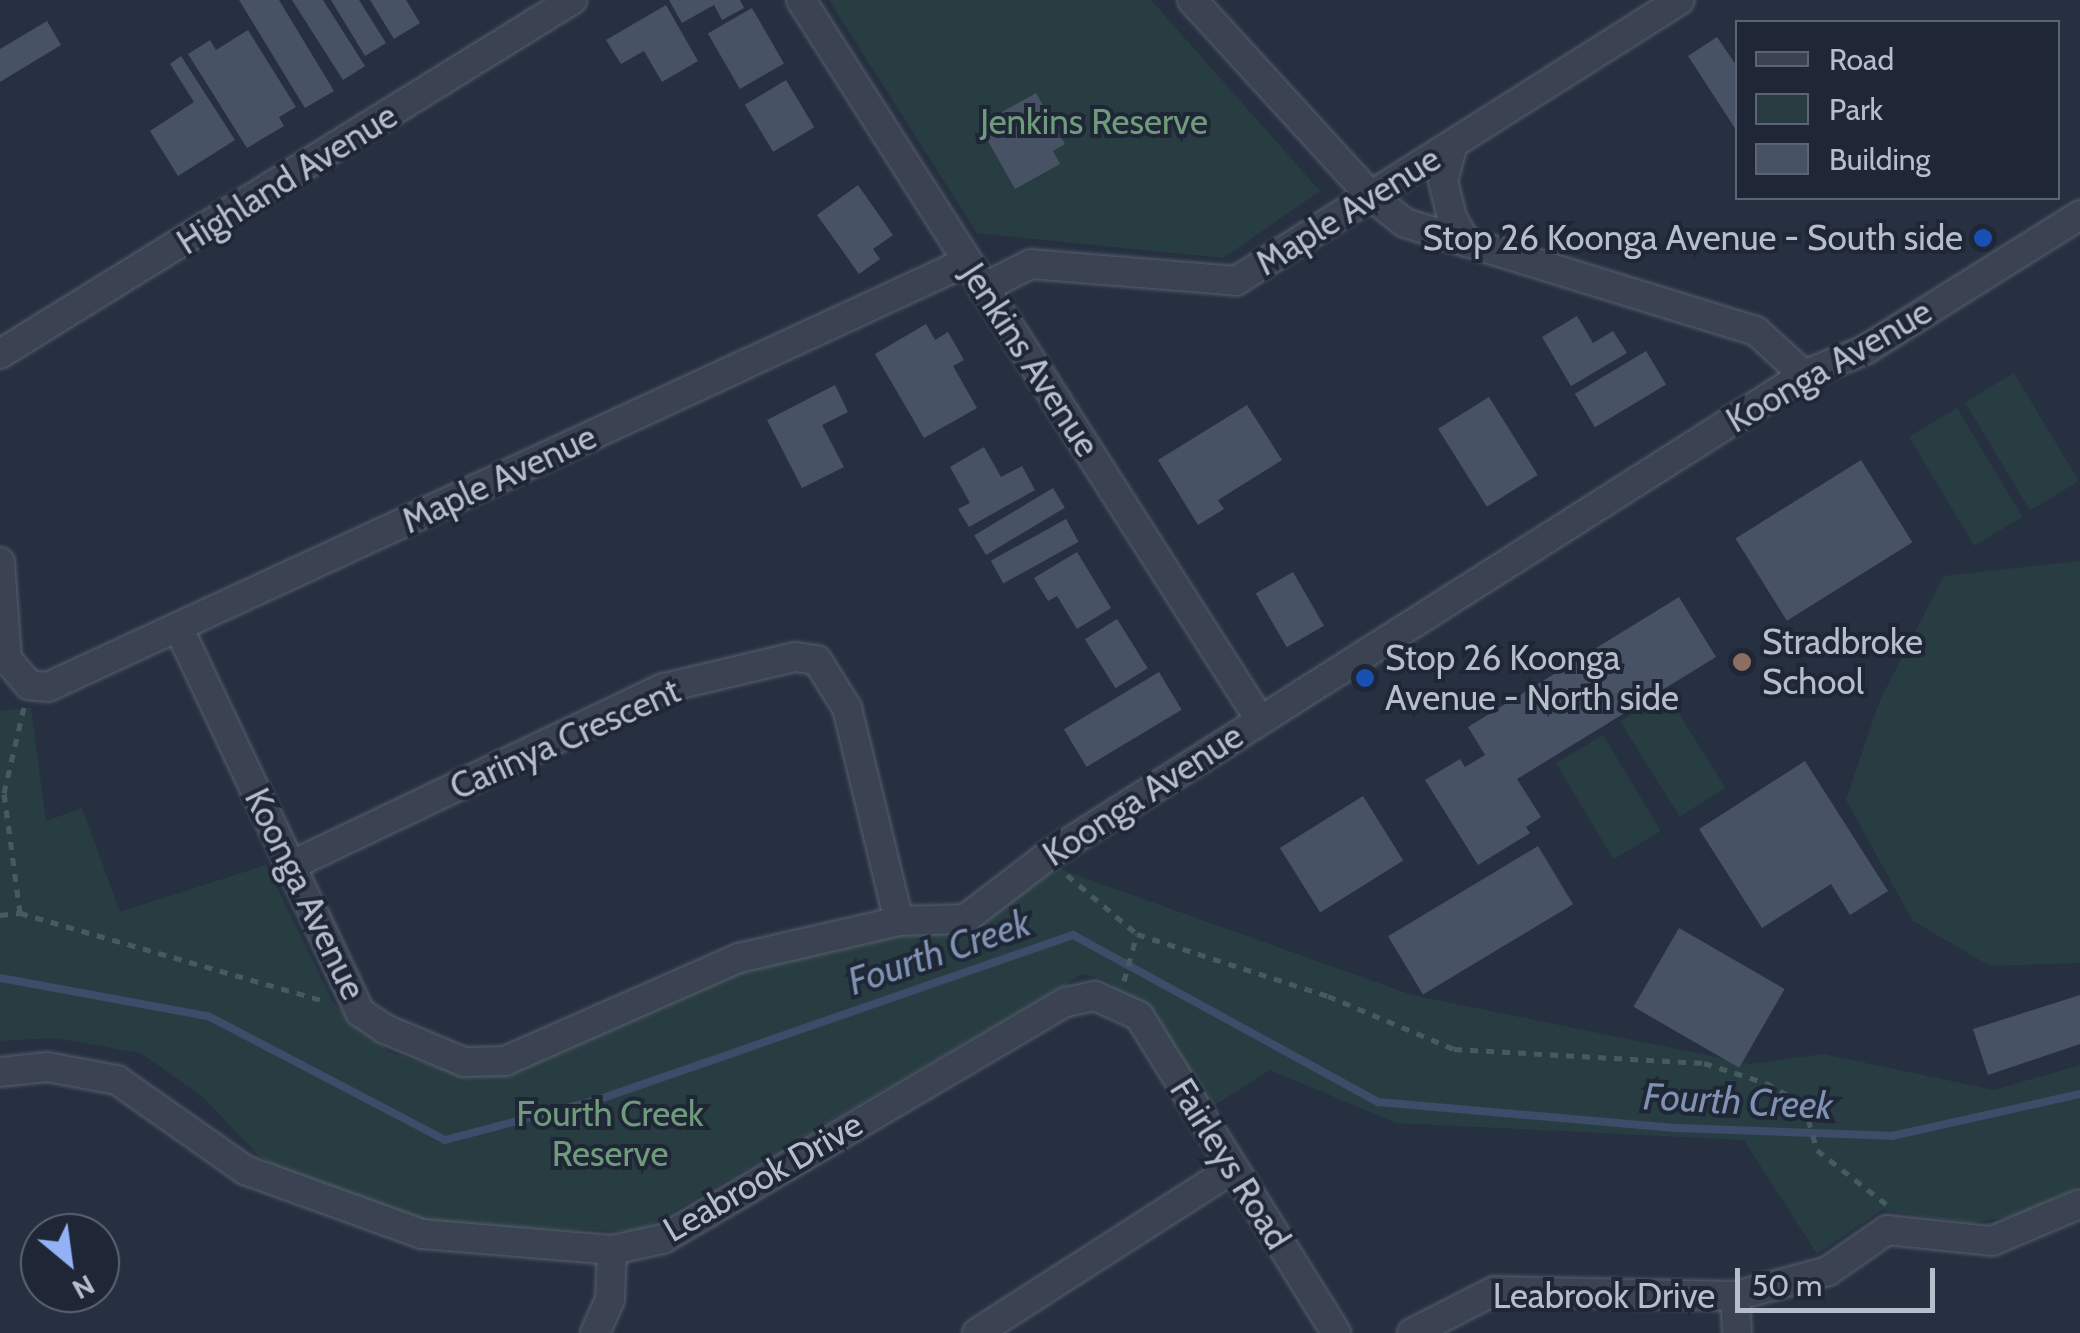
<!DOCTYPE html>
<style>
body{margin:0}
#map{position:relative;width:2080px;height:1333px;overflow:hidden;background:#263041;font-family:Cabin,sans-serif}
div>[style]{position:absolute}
.green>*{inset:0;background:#283d42;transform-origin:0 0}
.stream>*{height:8px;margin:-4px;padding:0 4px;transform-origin:4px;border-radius:4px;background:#3c4c69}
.building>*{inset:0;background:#485265;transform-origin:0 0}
.path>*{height:5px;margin-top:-2.5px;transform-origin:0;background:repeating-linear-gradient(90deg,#475a5f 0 8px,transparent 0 16px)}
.roads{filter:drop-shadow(0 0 2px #58606e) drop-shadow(0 0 2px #58606e)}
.minor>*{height:28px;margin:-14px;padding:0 14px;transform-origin:14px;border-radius:14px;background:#3b4251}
.dots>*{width:28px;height:28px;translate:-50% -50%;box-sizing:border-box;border:5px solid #1f2736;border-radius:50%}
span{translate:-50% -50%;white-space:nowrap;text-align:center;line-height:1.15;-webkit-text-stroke:8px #1f2736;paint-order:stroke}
.park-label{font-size:35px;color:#6f9b7c}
.street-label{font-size:35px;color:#b7becb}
.poi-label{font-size:35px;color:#b7becb}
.right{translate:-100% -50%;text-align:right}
.left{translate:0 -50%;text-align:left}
.water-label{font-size:38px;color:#7f92b2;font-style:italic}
.legend{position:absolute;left:1735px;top:20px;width:325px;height:180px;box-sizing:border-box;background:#1f2736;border:2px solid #5c6372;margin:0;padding:12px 18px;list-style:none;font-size:30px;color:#b7becb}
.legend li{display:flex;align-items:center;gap:20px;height:50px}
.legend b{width:50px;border:2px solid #5c6372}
.north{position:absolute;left:20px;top:1213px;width:100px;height:100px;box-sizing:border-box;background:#1f2736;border:2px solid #5c6372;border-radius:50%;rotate:151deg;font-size:28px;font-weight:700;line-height:40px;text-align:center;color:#b7becb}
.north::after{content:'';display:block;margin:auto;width:35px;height:45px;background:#91b2f6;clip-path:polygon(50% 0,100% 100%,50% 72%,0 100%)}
.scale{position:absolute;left:1735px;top:1268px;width:200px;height:45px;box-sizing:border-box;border:5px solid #b7becb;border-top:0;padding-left:12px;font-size:30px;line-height:35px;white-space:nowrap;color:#b7becb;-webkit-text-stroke:8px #1f2736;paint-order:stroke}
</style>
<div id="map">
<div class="green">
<i style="clip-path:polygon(829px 0,1151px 0,1320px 191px,1223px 258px,977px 233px)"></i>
<i style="left:2014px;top:373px;width:126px;height:57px;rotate:59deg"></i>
<i style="left:1957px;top:408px;width:127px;height:56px;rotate:59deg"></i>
<i style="clip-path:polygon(2080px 561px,2080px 963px,1990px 966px,1913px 921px,1846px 800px,1880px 700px,1944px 576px)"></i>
<i style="left:1666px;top:693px;width:112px;height:54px;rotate:58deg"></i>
<i style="clip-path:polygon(31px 708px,46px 821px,82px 808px,120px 912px,266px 865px,334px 1004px,389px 1052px,467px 1076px,505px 1075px,739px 958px,967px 917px,1046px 857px,1065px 871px,1412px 995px,1750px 1064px,1823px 1054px,1994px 1090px,2080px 1065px,2080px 1185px,2022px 1215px,1970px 1223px,1882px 1210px,1817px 1254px,1744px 1140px,1396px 1123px,1270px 1070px,1202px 1113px,1139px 1010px,1107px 980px,1083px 974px,640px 1231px,424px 1227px,299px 1180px,259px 1156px,203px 1097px,141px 1053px,54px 1038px,0 1041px,0 711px)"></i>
<i style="left:1603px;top:735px;width:112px;height:55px;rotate:59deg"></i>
</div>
<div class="stream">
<i style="left:0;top:978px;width:211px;rotate:10.4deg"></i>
<i style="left:208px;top:1016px;width:267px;rotate:27.6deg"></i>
<i style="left:445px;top:1140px;width:160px;rotate:-14.8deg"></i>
<i style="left:600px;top:1099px;width:501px;rotate:-19.12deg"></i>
<i style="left:1073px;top:935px;width:348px;rotate:28.7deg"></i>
<i style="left:1378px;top:1102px;width:301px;rotate:5deg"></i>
<i style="left:1678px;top:1128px;width:214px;rotate:2.1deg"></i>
<i style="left:1892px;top:1136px;width:193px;rotate:-12.6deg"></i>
</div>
<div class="building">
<i style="clip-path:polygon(239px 0,279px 0,334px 91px,305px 108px)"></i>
<i style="clip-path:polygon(292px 0,323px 0,365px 66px,343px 80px)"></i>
<i style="clip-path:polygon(331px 0,359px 0,386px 43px,365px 56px)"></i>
<i style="clip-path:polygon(370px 0,406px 0,420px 23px,394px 39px)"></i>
<i style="clip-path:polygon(669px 0,740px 0,744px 8px,722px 20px,714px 5px,682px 23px)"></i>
<i style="clip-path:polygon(666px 5px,698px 61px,662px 82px,644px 51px,621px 64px,606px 40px)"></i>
<i style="left:752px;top:8px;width:64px;height:51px;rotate:60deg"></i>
<i style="clip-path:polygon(47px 21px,61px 45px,0 82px,0 49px)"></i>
<i style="clip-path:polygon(248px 30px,296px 107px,279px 117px,284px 126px,247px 148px,188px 54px,210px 40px,216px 50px)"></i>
<i style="clip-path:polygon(1717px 37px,1738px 68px,1738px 133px,1688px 56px)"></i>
<i style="clip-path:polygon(181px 56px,235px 140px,178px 176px,150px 131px,194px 102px,170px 64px)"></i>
<i style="left:786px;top:80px;width:55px;height:48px;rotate:59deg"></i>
<i style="clip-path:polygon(1036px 93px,1065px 144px,1053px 151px,1060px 164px,1015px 189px,979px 125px)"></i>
<i style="clip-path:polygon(858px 185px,893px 235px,873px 249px,880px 259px,859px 274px,817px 215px)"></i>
<i style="clip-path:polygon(1577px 316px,1593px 343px,1613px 331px,1627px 353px,1571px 386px,1542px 337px)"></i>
<i style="clip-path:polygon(926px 324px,935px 340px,948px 332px,964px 360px,953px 366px,977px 408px,924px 438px,875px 354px)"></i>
<i style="left:1646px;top:351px;width:39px;height:83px;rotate:59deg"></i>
<i style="clip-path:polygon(835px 385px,848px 412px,822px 425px,844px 467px,802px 488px,767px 420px)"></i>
<i style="left:1489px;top:397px;width:92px;height:60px;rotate:58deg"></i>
<i style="clip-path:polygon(1247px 405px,1282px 460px,1218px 500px,1224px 509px,1198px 525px,1158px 460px)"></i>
<i style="clip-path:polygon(984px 447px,1001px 477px,1022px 466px,1035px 490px,969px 527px,958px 509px,970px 503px,950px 467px)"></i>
<i style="left:1861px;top:460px;width:97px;height:148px;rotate:58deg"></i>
<i style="left:1053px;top:488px;width:23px;height:92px;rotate:59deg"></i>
<i style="left:1066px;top:519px;width:26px;height:86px;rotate:61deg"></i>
<i style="clip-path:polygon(1077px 552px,1111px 608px,1077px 629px,1057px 596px,1048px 601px,1034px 578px)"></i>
<i style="left:1293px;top:572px;width:62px;height:43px;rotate:60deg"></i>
<i style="clip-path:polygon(1679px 597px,1716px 657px,1517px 779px,1541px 817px,1526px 827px,1530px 833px,1478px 865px,1425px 780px,1460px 759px,1465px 767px,1485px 755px,1468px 727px)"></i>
<i style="left:1117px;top:619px;width:58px;height:38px;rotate:58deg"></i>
<i style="left:1159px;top:672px;width:44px;height:111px;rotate:59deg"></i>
<i style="clip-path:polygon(1805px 761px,1888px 891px,1850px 915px,1831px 884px,1762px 928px,1699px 829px)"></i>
<i style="left:1363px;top:796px;width:76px;height:98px;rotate:58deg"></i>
<i style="left:1538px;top:846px;width:68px;height:175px;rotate:59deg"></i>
<i style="left:1679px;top:928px;width:122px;height:91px;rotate:30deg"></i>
<i style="clip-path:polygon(2080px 995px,2080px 1044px,1988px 1075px,1973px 1029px)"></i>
</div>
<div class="path">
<i style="left:1067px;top:875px;width:92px;rotate:40.1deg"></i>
<i style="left:1137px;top:934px;width:201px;rotate:18deg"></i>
<i style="left:1328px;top:996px;width:137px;rotate:22.8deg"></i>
<i style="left:1454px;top:1049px;width:250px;rotate:3.2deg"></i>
<i style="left:1704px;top:1063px;width:65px;rotate:17.9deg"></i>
<i style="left:1766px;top:1083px;width:43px;rotate:28.9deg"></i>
<i style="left:1804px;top:1104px;width:48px;rotate:74.2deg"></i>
<i style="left:1817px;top:1150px;width:88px;rotate:38deg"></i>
<i style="left:20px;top:913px;width:121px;rotate:-97.6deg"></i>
<i style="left:4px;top:793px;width:88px;rotate:-76.9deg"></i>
<i style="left:0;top:915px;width:20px;rotate:-6deg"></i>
<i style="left:20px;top:913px;width:316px;rotate:16.1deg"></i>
<i style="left:1124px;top:981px;width:49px;rotate:-74.5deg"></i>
</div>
<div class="roads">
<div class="minor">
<i style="left:801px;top:0;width:854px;rotate:57.48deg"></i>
<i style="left:1192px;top:0;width:265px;rotate:47.6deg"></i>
<i style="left:1371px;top:196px;width:43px;rotate:38.5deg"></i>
<i style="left:1405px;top:223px;width:367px;rotate:17.1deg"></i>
<i style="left:1756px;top:331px;width:65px;rotate:42.5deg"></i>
<i style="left:1453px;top:144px;width:38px;rotate:105deg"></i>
<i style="left:1443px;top:181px;width:38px;rotate:76deg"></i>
<i style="left:1452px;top:218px;width:28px;rotate:60deg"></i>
<i style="left:983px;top:288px;width:54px;rotate:-26.6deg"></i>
<i style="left:1031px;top:264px;width:206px;rotate:4.7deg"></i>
<i style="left:1236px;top:281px;width:525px;rotate:-32.33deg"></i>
<i style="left:0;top:354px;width:673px;rotate:-31.75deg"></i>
<i style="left:0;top:562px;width:97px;rotate:85.9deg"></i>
<i style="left:7px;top:659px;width:34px;rotate:50deg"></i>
<i style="left:29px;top:685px;width:19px;rotate:6deg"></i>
<i style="left:48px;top:687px;width:1012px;rotate:-24.84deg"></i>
<i style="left:179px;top:629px;width:424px;rotate:64.7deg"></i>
<i style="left:360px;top:1012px;width:30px;rotate:34deg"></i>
<i style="left:385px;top:1029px;width:86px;rotate:22.7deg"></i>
<i style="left:464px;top:1062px;width:41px;rotate:-1.4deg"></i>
<i style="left:505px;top:1061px;width:256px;rotate:-23.8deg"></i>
<i style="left:739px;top:958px;width:164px;rotate:-13deg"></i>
<i style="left:899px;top:921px;width:66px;rotate:-1.7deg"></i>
<i style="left:965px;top:919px;width:102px;rotate:-37.4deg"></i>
<i style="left:1046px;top:857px;width:898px;rotate:-32.45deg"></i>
<i style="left:1804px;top:375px;width:66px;rotate:-22.3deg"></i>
<i style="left:1865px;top:350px;width:254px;rotate:-32.1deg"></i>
<i style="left:290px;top:866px;width:414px;rotate:-25.5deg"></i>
<i style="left:664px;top:688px;width:135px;rotate:-13.3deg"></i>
<i style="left:795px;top:657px;width:22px;rotate:8deg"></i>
<i style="left:817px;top:660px;width:57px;rotate:58deg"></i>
<i style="left:847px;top:708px;width:219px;rotate:76.3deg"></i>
<i style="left:0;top:1072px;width:47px;rotate:-6.1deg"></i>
<i style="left:47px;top:1067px;width:71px;rotate:10.5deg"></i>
<i style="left:117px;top:1080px;width:156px;rotate:35.1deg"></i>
<i style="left:245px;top:1170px;width:188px;rotate:19.9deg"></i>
<i style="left:422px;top:1234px;width:191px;rotate:4.8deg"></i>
<i style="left:612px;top:1250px;width:52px;rotate:-12.2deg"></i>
<i style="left:663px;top:1239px;width:468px;rotate:-30.5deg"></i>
<i style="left:1066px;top:1002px;width:30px;rotate:-12deg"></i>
<i style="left:1095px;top:996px;width:48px;rotate:24.4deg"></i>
<i style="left:1139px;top:1016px;width:373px;rotate:58.1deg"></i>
<i style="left:1735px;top:1296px;width:37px;rotate:87deg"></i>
<i style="left:595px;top:1333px;width:37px;rotate:-66deg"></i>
<i style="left:610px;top:1299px;width:49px;rotate:-87.7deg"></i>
<i style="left:977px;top:1333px;width:303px;rotate:-32.7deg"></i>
<i style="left:1412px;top:1333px;width:92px;rotate:-27.1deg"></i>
<i style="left:1494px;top:1291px;width:241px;rotate:1.2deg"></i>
<i style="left:1735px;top:1296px;width:96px;rotate:-15deg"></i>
<i style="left:1828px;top:1271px;width:72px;rotate:-34.8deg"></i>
<i style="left:1887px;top:1230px;width:106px;rotate:6deg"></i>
<i style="left:1992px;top:1241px;width:95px;rotate:-22.8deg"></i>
</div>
</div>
<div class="dots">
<i style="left:1983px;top:238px;background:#1a4fb4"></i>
<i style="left:1742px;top:662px;background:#8d6e63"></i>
<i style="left:1365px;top:678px;background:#1a4fb4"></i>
</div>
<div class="park-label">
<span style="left:1094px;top:122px">Jenkins Reserve</span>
<span style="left:610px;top:1134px">Fourth Creek<br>Reserve</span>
</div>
<div class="street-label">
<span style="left:287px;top:179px;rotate:-32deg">Highland Avenue</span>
<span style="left:1348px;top:211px;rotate:-32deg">Maple Avenue</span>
<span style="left:1030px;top:360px;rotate:57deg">Jenkins Avenue</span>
<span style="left:1829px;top:366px;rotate:-30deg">Koonga Avenue</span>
<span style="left:499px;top:479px;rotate:-25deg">Maple Avenue</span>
<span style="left:565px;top:739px;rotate:-24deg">Carinya Crescent</span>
<span style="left:1143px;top:795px;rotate:-33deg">Koonga Avenue</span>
<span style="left:305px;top:894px;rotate:64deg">Koonga Avenue</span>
<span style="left:1230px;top:1164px;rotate:58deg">Fairleys Road</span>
<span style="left:763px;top:1177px;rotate:-30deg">Leabrook Drive</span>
<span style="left:1604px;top:1296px">Leabrook Drive</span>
</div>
<div class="poi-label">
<span class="right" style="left:1963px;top:238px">Stop 26 Koonga Avenue - South side</span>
<span class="left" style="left:1762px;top:662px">Stradbroke<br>School</span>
<span class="left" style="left:1385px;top:678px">Stop 26 Koonga<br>Avenue - North side</span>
</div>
<div class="water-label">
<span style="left:939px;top:952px;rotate:-19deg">Fourth Creek</span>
<span style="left:1738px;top:1101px;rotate:3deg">Fourth Creek</span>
</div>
<ul class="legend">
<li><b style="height:12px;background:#3b4251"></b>Road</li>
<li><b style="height:28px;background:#283d42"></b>Park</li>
<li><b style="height:28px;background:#485265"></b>Building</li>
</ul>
<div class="north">N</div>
<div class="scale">50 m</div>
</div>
